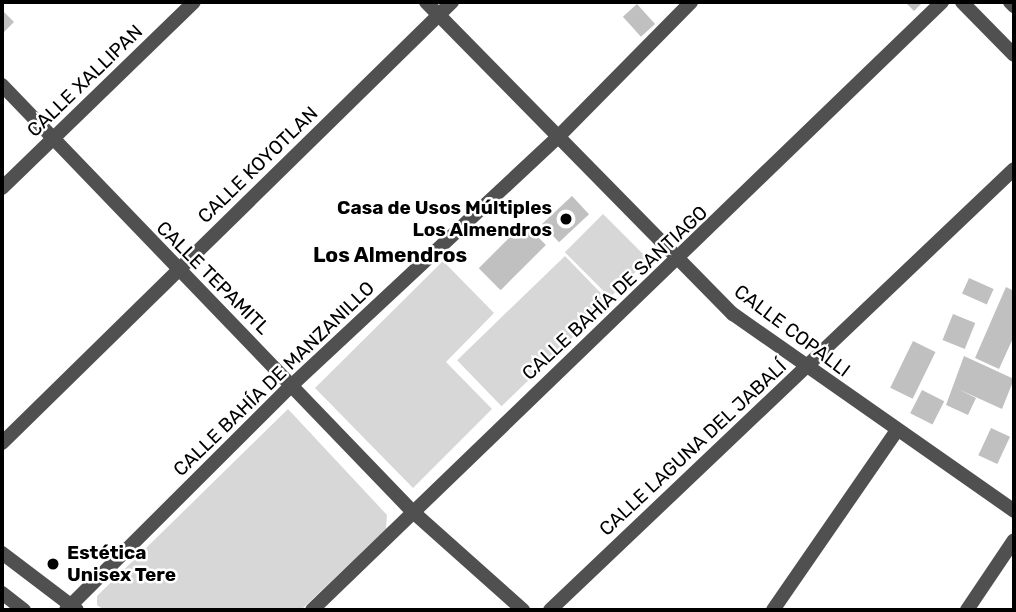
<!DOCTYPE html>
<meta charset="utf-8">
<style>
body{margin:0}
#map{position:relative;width:1016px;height:612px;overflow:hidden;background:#fff;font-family:Rubik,sans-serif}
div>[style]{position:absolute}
.green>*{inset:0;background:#d7d7d7;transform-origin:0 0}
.building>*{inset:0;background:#c0c0c0;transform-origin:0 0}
.minor>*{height:14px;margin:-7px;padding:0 7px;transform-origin:7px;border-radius:7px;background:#505050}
.tertiary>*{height:14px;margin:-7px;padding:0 7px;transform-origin:7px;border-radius:7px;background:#505050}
.dots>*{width:19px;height:19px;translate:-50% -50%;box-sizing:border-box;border:4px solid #fff;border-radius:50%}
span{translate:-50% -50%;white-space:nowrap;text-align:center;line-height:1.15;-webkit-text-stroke:5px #fff;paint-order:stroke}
.street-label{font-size:19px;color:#000}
.poi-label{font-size:19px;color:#000;font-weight:700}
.right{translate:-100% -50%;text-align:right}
.left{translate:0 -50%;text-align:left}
.neighbourhood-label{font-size:21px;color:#000;font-weight:700}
.frame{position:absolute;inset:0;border:4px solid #000;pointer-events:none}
</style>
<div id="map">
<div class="green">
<i style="left:603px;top:214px;width:64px;height:54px;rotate:45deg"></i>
<i style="left:565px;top:256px;width:64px;height:150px;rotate:46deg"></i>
<i style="clip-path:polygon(443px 261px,494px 313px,446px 362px,492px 409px,413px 488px,315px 388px)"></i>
<i style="clip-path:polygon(288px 409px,387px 515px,386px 529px,301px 610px,104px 610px,97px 605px,97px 596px)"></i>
</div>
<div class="building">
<i style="clip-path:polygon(905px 2px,923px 2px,914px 11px)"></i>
<i style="left:637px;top:4px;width:27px;height:19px;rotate:48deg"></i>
<i style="clip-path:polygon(2px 10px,14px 22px,2px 34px)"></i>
<i style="left:572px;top:196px;width:25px;height:41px;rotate:47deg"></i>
<i style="left:524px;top:223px;width:31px;height:64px;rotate:45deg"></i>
<i style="left:969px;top:278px;width:27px;height:17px;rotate:24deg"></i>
<i style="clip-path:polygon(1006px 287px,1014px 291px,1014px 336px,999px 369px,975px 358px)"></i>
<i style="left:953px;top:314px;width:24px;height:28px;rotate:22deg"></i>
<i style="left:913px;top:341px;width:25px;height:52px;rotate:26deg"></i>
<i style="clip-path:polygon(964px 356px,1014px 379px,1002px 409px,958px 389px,976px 398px,968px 415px,946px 405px)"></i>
<i style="left:922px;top:390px;width:25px;height:26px;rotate:27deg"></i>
<i style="left:991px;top:428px;width:21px;height:30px;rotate:25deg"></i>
</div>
<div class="minor">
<i style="left:426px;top:2px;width:438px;rotate:45.5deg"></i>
<i style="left:733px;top:314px;width:343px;rotate:35deg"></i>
<i style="left:2px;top:85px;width:591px;rotate:46.1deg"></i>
<i style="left:412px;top:511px;width:149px;rotate:41.7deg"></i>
<i style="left:2px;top:188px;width:267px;rotate:-44.1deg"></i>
<i style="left:2px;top:443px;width:630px;rotate:-44.42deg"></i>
<i style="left:66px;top:610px;width:319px;rotate:-44.9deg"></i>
<i style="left:292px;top:385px;width:362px;rotate:-43deg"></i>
<i style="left:557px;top:138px;width:191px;rotate:-45.4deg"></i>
<i style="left:312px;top:610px;width:876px;rotate:-43.98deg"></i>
<i style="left:550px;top:610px;width:640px;rotate:-43.54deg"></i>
<i style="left:773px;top:610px;width:219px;rotate:-55.4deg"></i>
<i style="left:967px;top:610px;width:84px;rotate:-56.1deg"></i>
</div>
<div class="tertiary">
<i style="left:962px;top:2px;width:74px;rotate:45.5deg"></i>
<i style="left:1010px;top:2px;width:6px;rotate:45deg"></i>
<i style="left:2px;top:553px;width:94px;rotate:37.2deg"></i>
<i style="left:2px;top:593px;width:28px;rotate:38deg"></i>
</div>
<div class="dots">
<i style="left:566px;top:219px;background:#000"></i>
<i style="left:53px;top:564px;background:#000"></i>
</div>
<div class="street-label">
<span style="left:85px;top:81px;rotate:-44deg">CALLE XALLIPAN</span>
<span style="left:258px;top:165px;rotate:-44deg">CALLE KOYOTLAN</span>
<span style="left:213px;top:278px;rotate:45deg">CALLE TEPAMITL</span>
<span style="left:615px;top:293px;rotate:-43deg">CALLE BAHÍA DE SANTIAGO</span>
<span style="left:792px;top:331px;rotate:37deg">CALLE COPALLI</span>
<span style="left:274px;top:379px;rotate:-44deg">CALLE BAHÍA DE MANZANILLO</span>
<span style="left:693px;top:448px;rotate:-43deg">CALLE LAGUNA DEL JABALÍ</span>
</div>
<div class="poi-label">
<span class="right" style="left:552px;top:219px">Casa de Usos Múltiples<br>Los Almendros</span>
<span class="left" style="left:67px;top:564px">Estética<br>Unisex Tere</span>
</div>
<div class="neighbourhood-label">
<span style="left:390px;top:255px">Los Almendros</span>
</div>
<div class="frame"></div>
</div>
